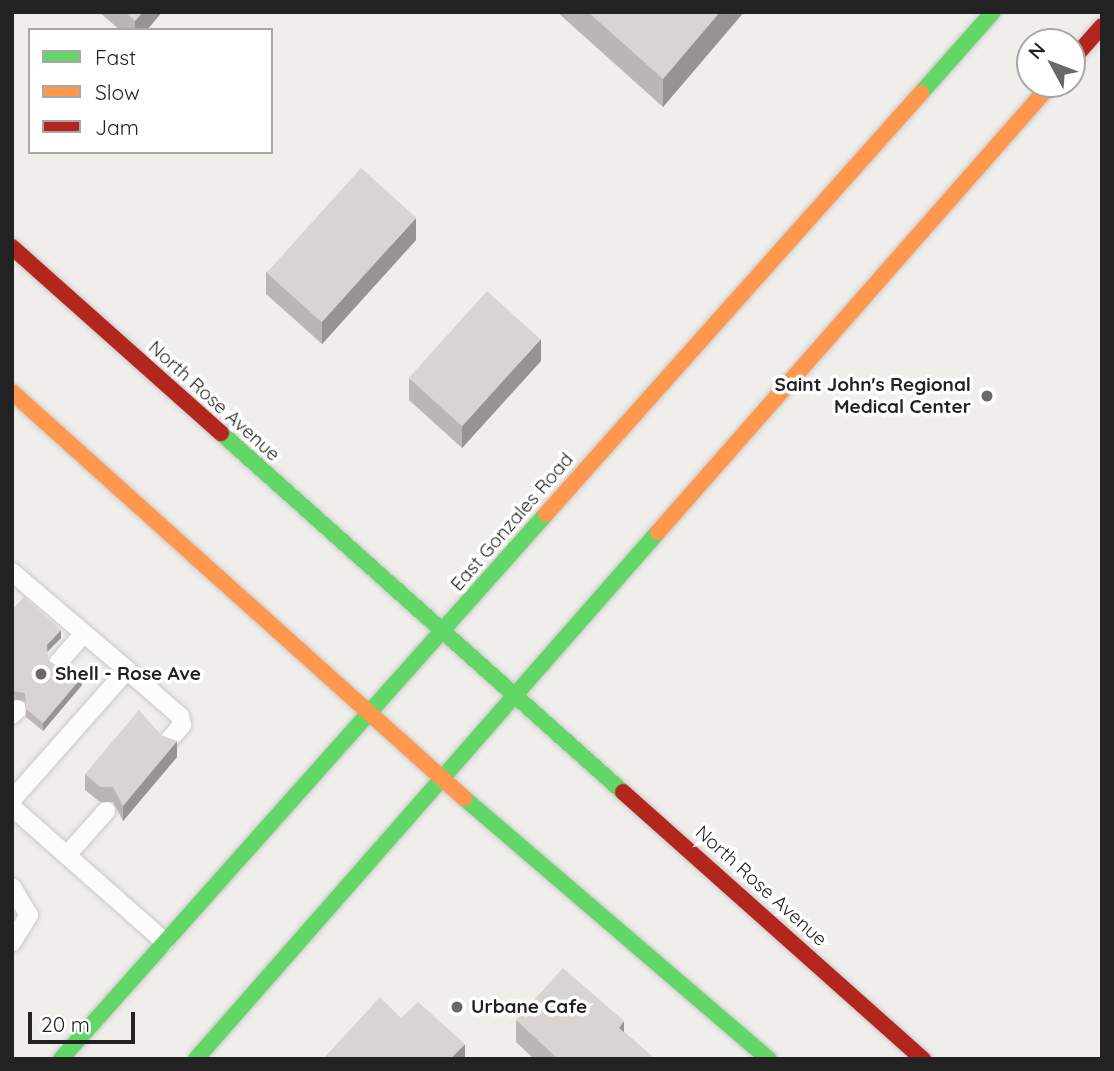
<!DOCTYPE html>
<style>
body{margin:0}
#map{position:relative;width:1114px;height:1071px;overflow:hidden;background:#f0eeeb;font-family:Quicksand,sans-serif}
div>[style]{position:absolute}
.roads{filter:drop-shadow(0 0 2px #c9c8c7) drop-shadow(0 0 2px #c9c8c7)}
.lane>*{height:18px;margin:-9px;padding:0 9px;transform-origin:9px;border-radius:9px;background:#fdfcfc}
.fast>*{height:16px;margin:-8px;padding:0 8px;transform-origin:8px;border-radius:8px;background:#63d668}
.slow>*{height:16px;margin:-8px;padding:0 8px;transform-origin:8px;border-radius:8px;background:#ff974d}
.jam>*{height:16px;margin:-8px;padding:0 8px;transform-origin:8px;border-radius:8px;background:#b3261e}
.wall>*{inset:0;background:#b9b6b5}
.shaded-wall>*{inset:0;background:#969493}
.building>*{inset:0;background:#d7d4d2;transform-origin:0 0}
.dots>*{width:19px;height:19px;translate:-50% -50%;box-sizing:border-box;border:4px solid #fff;border-radius:50%}
span{translate:-50% -50%;white-space:nowrap;text-align:center;line-height:1.15;-webkit-text-stroke:7px #fff;paint-order:stroke}
.poi-label{font-size:19px;color:#222;font-weight:700}
.right{translate:-100% -50%;text-align:right}
.left{translate:0 -50%;text-align:left}
.street-label{font-size:19px;color:#222}
.frame{position:absolute;inset:0;border:14px solid #222;pointer-events:none}
.legend{position:absolute;left:28px;top:28px;width:245px;height:126px;box-sizing:border-box;background:#fff;border:2px solid #a7a7a7;margin:0;padding:9px 12px;list-style:none;font-size:21px;color:#222}
.legend li{display:flex;align-items:center;gap:14px;height:35px}
.legend b{width:35px;border:2px solid #a7a7a7}
.north{position:absolute;left:1016px;top:28px;width:70px;height:70px;box-sizing:border-box;background:#fff;border:2px solid #a7a7a7;border-radius:50%;rotate:311deg;font-size:19px;font-weight:700;line-height:28px;text-align:center;color:#222}
.north::after{content:'';display:block;margin:auto;width:24px;height:32px;background:#6a6968;clip-path:polygon(50% 0,100% 100%,50% 72%,0 100%)}
.scale{position:absolute;left:28px;top:1012px;width:107px;height:32px;box-sizing:border-box;border:4px solid #222;border-top:0;padding-left:9px;font-size:21px;line-height:24px;white-space:nowrap;color:#222;-webkit-text-stroke:5px #fff;paint-order:stroke}
</style>
<div id="map">
<div class="roads">
<div class="lane">
<i style="left:12px;top:572px;width:151px;rotate:40.4deg"></i>
<i style="left:127px;top:670px;width:174px;rotate:131.5deg"></i>
<i style="left:58px;top:663px;width:38px;rotate:-49deg"></i>
<i style="left:127px;top:670px;width:70px;rotate:41deg"></i>
<i style="left:180px;top:716px;width:9px;rotate:77deg"></i>
<i style="left:182px;top:725px;width:21px;rotate:131deg"></i>
<i style="left:12px;top:715px;width:8px;rotate:-45deg"></i>
<i style="left:12px;top:807px;width:204px;rotate:41.4deg"></i>
<i style="left:67px;top:855px;width:59px;rotate:-48.4deg"></i>
<i style="left:12px;top:887px;width:33px;rotate:59deg"></i>
<i style="left:29px;top:915px;width:32px;rotate:122deg"></i>
</div>
<div class="fast">
<i style="left:921px;top:93px;width:108px;rotate:-48.4deg"></i>
<i style="left:221px;top:433px;width:539px;rotate:41.77deg"></i>
<i style="left:464px;top:798px;width:401px;rotate:40.6deg"></i>
<i style="left:61px;top:1059px;width:730px;rotate:-48.33deg"></i>
<i style="left:196px;top:1059px;width:701px;rotate:-48.76deg"></i>
</div>
<div class="slow">
<i style="left:12px;top:392px;width:608px;rotate:41.93deg"></i>
<i style="left:546px;top:514px;width:564px;rotate:-48.31deg"></i>
<i style="left:658px;top:532px;width:596px;rotate:-48.74deg"></i>
</div>
<div class="jam">
<i style="left:1072px;top:60px;width:45px;rotate:-48.6deg"></i>
<i style="left:12px;top:247px;width:280px;rotate:41.7deg"></i>
<i style="left:623px;top:792px;width:402px;rotate:41.7deg"></i>
</div>
</div>
<div class="wall">
<i style="clip-path:polygon(99px 12px,162px 12px,147px 30px,120px 30px)"></i>
<i style="clip-path:polygon(557px 12px,744px 12px,663px 107px)"></i>
<i style="clip-path:polygon(416px 240px,322px 344px,266px 294px,266px 272px)"></i>
<i style="clip-path:polygon(541px 361px,462px 448px,409px 400px,409px 378px)"></i>
<i style="clip-path:polygon(12px 610px,61px 638px,47px 652px,48px 660px,82px 685px,43px 731px,26px 717px,25px 701px,12px 699px)"></i>
<i style="clip-path:polygon(177px 757px,123px 821px,113px 802px,100px 802px,85px 790px,85px 774px)"></i>
<i style="clip-path:polygon(516px 1020px,624px 1032px,655px 1059px,534px 1059px,516px 1042px)"></i>
</div>
<div class="shaded-wall">
<i style="clip-path:polygon(143px 12px,162px 12px,147px 30px,135px 30px,135px 21px)"></i>
<i style="clip-path:polygon(720px 12px,744px 12px,663px 107px,663px 79px)"></i>
<i style="clip-path:polygon(416px 218px,416px 240px,322px 344px,322px 322px)"></i>
<i style="clip-path:polygon(541px 339px,541px 361px,462px 448px,462px 426px)"></i>
<i style="clip-path:polygon(61px 630px,61px 638px,47px 652px,47px 645px)"></i>
<i style="clip-path:polygon(82px 677px,82px 685px,43px 731px,43px 723px)"></i>
<i style="clip-path:polygon(177px 741px,177px 757px,123px 821px,123px 806px)"></i>
<i style="clip-path:polygon(624px 1021px,624px 1043px,619px 1028px)"></i>
<i style="clip-path:polygon(465px 1044px,465px 1059px,450px 1059px)"></i>
</div>
<div class="building">
<i style="clip-path:polygon(125px 12px,143px 12px,135px 21px)"></i>
<i style="clip-path:polygon(588px 12px,720px 12px,663px 79px)"></i>
<i style="left:361px;top:168px;width:74px;height:141px;rotate:42deg"></i>
<i style="left:487px;top:291px;width:72px;height:117px;rotate:42deg"></i>
<i style="clip-path:polygon(24px 597px,61px 630px,47px 645px,48px 660px,57px 666px,67px 663px,82px 677px,43px 723px,26px 709px,25px 693px,12px 691px,12px 610px)"></i>
<i style="clip-path:polygon(139px 710px,161px 735px,177px 741px,123px 806px,113px 787px,100px 787px,85px 774px)"></i>
<i style="clip-path:polygon(563px 968px,624px 1021px,619px 1028px,655px 1059px,558px 1059px,516px 1020px)"></i>
<i style="clip-path:polygon(380px 997px,401px 1018px,418px 1002px,465px 1044px,450px 1059px,323px 1059px)"></i>
</div>
<div class="dots">
<i style="left:987px;top:396px;background:#6a6968"></i>
<i style="left:41px;top:674px;background:#6a6968"></i>
<i style="left:457px;top:1007px;background:#6a6968"></i>
</div>
<div class="poi-label">
<span class="right" style="left:971px;top:396px">Saint John's Regional<br>Medical Center</span>
<span class="left" style="left:55px;top:674px">Shell - Rose Ave</span>
<span class="left" style="left:471px;top:1007px">Urbane Cafe</span>
</div>
<div class="street-label">
<span style="left:214px;top:401px;rotate:42deg">North Rose Avenue</span>
<span style="left:512px;top:522px;rotate:-49deg">East Gonzales Road</span>
<span style="left:761px;top:886px;rotate:42deg">North Rose Avenue</span>
</div>
<div class="frame"></div>
<ul class="legend">
<li><b style="height:9px;background:#63d668"></b>Fast</li>
<li><b style="height:9px;background:#ff974d"></b>Slow</li>
<li><b style="height:9px;background:#b3261e"></b>Jam</li>
</ul>
<div class="north">N</div>
<div class="scale">20 m</div>
</div>
